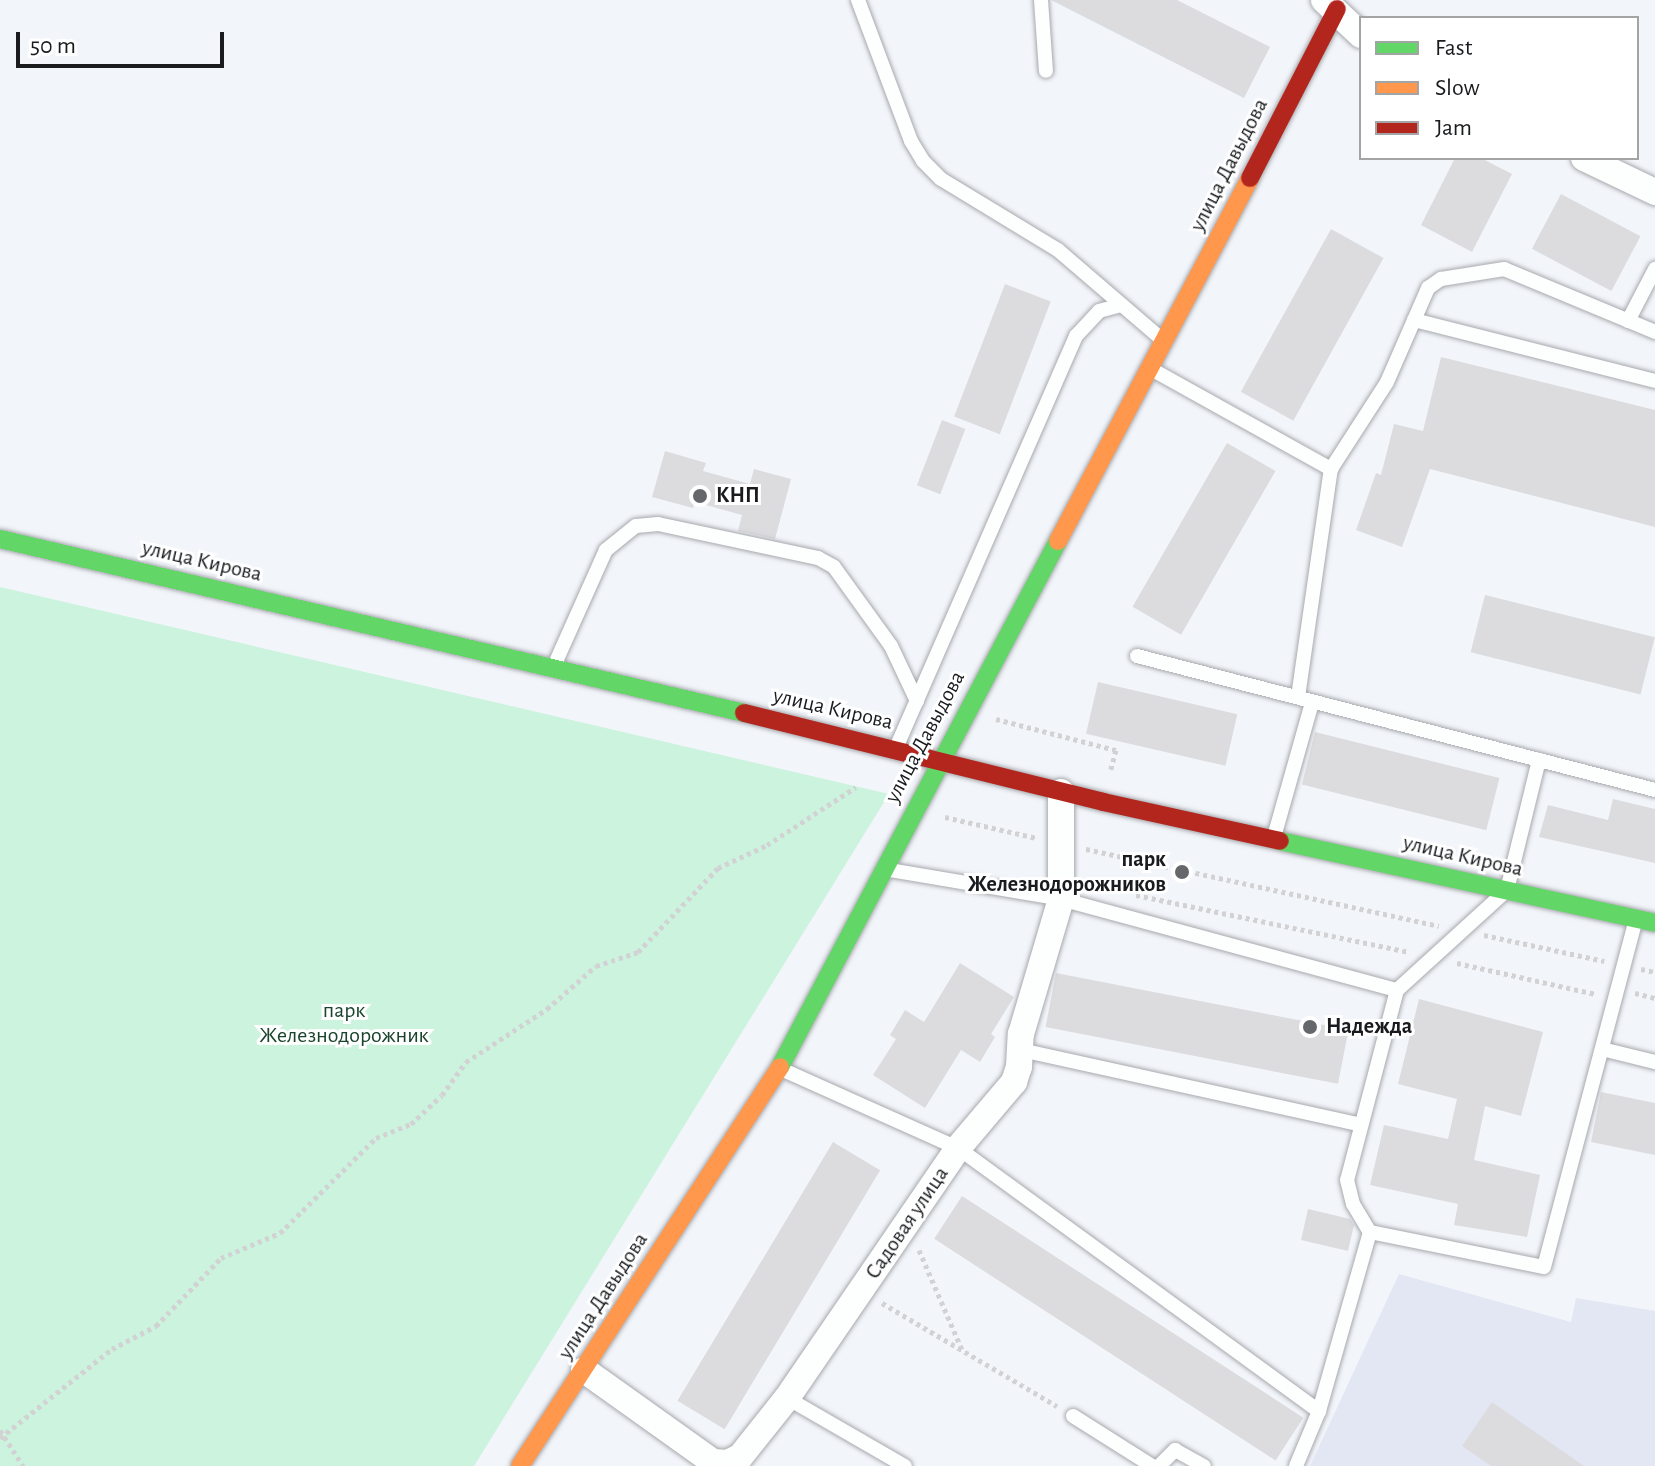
<!DOCTYPE html>
<meta charset="utf-8">
<style>
body{margin:0}
#map{position:relative;width:1655px;height:1466px;overflow:hidden;background:#f2f5fa;font-family:"Alegreya Sans",sans-serif}
div>[style]{position:absolute}
.built>*{inset:0;background:#e2e7f3}
.green>*{inset:0;background:#cbf3dd}
.building>*{inset:0;background:#dcdcdf;transform-origin:0 0}
.path>*{height:5px;margin-top:-2.5px;transform-origin:0;background:repeating-linear-gradient(90deg,#d2d2d4 0 4px,transparent 0 8px)}
.roads{filter:drop-shadow(0 0 2px #a7a9ad) drop-shadow(0 0 2px #a7a9ad)}
.lane>*{height:14px;margin:-7px;padding:0 7px;transform-origin:7px;border-radius:7px;background:#fdfefe}
.street>*{height:26px;margin:-13px;padding:0 13px;transform-origin:13px;border-radius:13px;background:#fdfefe}
.fast>*{height:18px;margin:-9px;padding:0 9px;transform-origin:9px;border-radius:9px;background:#63d668}
.slow>*{height:18px;margin:-9px;padding:0 9px;transform-origin:9px;border-radius:9px;background:#ff974d}
.jam>*{height:18px;margin:-9px;padding:0 9px;transform-origin:9px;border-radius:9px;background:#b3261e}
.dots>*{width:22px;height:22px;translate:-50% -50%;box-sizing:border-box;border:4px solid #fff;border-radius:50%}
span{translate:-50% -50%;white-space:nowrap;text-align:center;line-height:1.15;-webkit-text-stroke:6px #fff;paint-order:stroke}
.street-label{font-size:22px;color:#191b1e}
.poi-label{font-size:22px;color:#191b1e;font-weight:700}
.left{translate:0 -50%;text-align:left}
.right{translate:-100% -50%;text-align:right}
.park-label{font-size:22px;color:#1a452d}
.legend{position:absolute;left:1359px;top:16px;width:280px;height:144px;box-sizing:border-box;background:#fff;border:2px solid #a3a4a5;margin:0;padding:10px 14px;list-style:none;font-size:24px;color:#191b1e}
.legend li{display:flex;align-items:center;gap:16px;height:40px}
.legend b{width:40px;border:2px solid #a3a4a5}
.scale{position:absolute;left:16px;top:32px;width:208px;height:36px;box-sizing:border-box;border:4px solid #191b1e;border-top:0;padding-left:10px;font-size:24px;line-height:28px;white-space:nowrap;color:#191b1e;-webkit-text-stroke:6px #fff;paint-order:stroke}
</style>
<div id="map">
<div class="built">
<i style="clip-path:polygon(1399px 1274px,1571px 1322px,1576px 1298px,1655px 1311px,1655px 1466px,1310px 1466px)"></i>
</div>
<div class="green">
<i style="clip-path:polygon(0 587px,889px 794px,474px 1466px,0 1466px)"></i>
</div>
<div class="building">
<i style="clip-path:polygon(1051px 0,1177px 0,1270px 47px,1244px 98px)"></i>
<i style="clip-path:polygon(1455px 158px,1481px 158px,1512px 174px,1472px 252px,1421px 225px)"></i>
<i style="left:1561px;top:194px;width:90px;height:62px;rotate:28deg"></i>
<i style="left:1331px;top:229px;width:60px;height:186px;rotate:29deg"></i>
<i style="left:1005px;top:284px;width:49px;height:142px;rotate:21deg"></i>
<i style="clip-path:polygon(1441px 357px,1655px 410px,1655px 527px,1430px 469px,1402px 547px,1356px 530px,1376px 473px,1381px 475px,1394px 424px,1423px 431px)"></i>
<i style="left:942px;top:420px;width:25px;height:70px;rotate:21deg"></i>
<i style="left:1227px;top:443px;width:56px;height:189px;rotate:30deg"></i>
<i style="clip-path:polygon(665px 451px,706px 463px,703px 471px,750px 484px,754px 469px,791px 479px,775px 539px,738px 531px,742px 515px,695px 502px,693px 508px,652px 497px)"></i>
<i style="left:1485px;top:595px;width:175px;height:59px;rotate:14deg"></i>
<i style="left:1098px;top:682px;width:143px;height:53px;rotate:13deg"></i>
<i style="left:1315px;top:732px;width:190px;height:54px;rotate:14deg"></i>
<i style="clip-path:polygon(1613px 799px,1655px 809px,1655px 863px,1539px 837px,1548px 805px,1608px 820px)"></i>
<i style="clip-path:polygon(960px 963px,1014px 997px,991px 1034px,995px 1037px,980px 1062px,961px 1050px,925px 1108px,873px 1075px,896px 1039px,890px 1035px,905px 1010px,924px 1022px)"></i>
<i style="left:1056px;top:973px;width:298px;height:55px;rotate:11deg"></i>
<i style="clip-path:polygon(1419px 999px,1543px 1032px,1521px 1116px,1485px 1106px,1474px 1160px,1540px 1175px,1527px 1237px,1454px 1225px,1458px 1204px,1370px 1185px,1384px 1125px,1448px 1139px,1457px 1099px,1398px 1084px)"></i>
<i style="clip-path:polygon(1601px 1092px,1655px 1103px,1655px 1155px,1591px 1142px)"></i>
<i style="left:833px;top:1142px;width:55px;height:302px;rotate:31deg"></i>
<i style="left:962px;top:1196px;width:407px;height:51px;rotate:33deg"></i>
<i style="clip-path:polygon(1308px 1209px,1350px 1219px,1354px 1225px,1348px 1251px,1301px 1240px)"></i>
<i style="clip-path:polygon(1492px 1402px,1584px 1466px,1491px 1466px,1462px 1446px)"></i>
</div>
<div class="path">
<i style="left:996px;top:719px;width:124px;rotate:14.5deg"></i>
<i style="left:1116px;top:750px;width:23px;rotate:105deg"></i>
<i style="left:945px;top:817px;width:94px;rotate:12.9deg"></i>
<i style="left:1086px;top:849px;width:361px;rotate:12.3deg"></i>
<i style="left:1136px;top:895px;width:279px;rotate:11.8deg"></i>
<i style="left:1484px;top:935px;width:123px;rotate:12.2deg"></i>
<i style="left:1457px;top:963px;width:142px;rotate:12.6deg"></i>
<i style="left:1641px;top:969px;width:14px;rotate:12deg"></i>
<i style="left:1635px;top:993px;width:21px;rotate:14deg"></i>
<i style="left:919px;top:1250px;width:109px;rotate:66.7deg"></i>
<i style="left:882px;top:1303px;width:203px;rotate:30.5deg"></i>
<i style="left:0;top:1430px;width:43px;rotate:57.4deg"></i>
<i style="left:0;top:1438px;width:143px;rotate:-38.5deg"></i>
<i style="left:112px;top:1349px;width:50px;rotate:-27.6deg"></i>
<i style="left:156px;top:1326px;width:94px;rotate:-46.3deg"></i>
<i style="left:221px;top:1258px;width:64px;rotate:-23deg"></i>
<i style="left:280px;top:1233px;width:135px;rotate:-44.7deg"></i>
<i style="left:376px;top:1138px;width:38px;rotate:-22deg"></i>
<i style="left:411px;top:1124px;width:42px;rotate:-43.1deg"></i>
<i style="left:442px;top:1095px;width:41px;rotate:-54deg"></i>
<i style="left:466px;top:1062px;width:97px;rotate:-33.2deg"></i>
<i style="left:547px;top:1009px;width:65px;rotate:-41.3deg"></i>
<i style="left:596px;top:966px;width:44px;rotate:-18.4deg"></i>
<i style="left:638px;top:952px;width:116px;rotate:-46.4deg"></i>
<i style="left:718px;top:868px;width:54px;rotate:-25.1deg"></i>
<i style="left:767px;top:845px;width:106px;rotate:-33.1deg"></i>
</div>
<div class="roads">
<div class="lane">
<i style="left:858px;top:0;width:151px;rotate:69.4deg"></i>
<i style="left:911px;top:141px;width:23px;rotate:59deg"></i>
<i style="left:923px;top:161px;width:25px;rotate:45deg"></i>
<i style="left:941px;top:179px;width:137px;rotate:31.3deg"></i>
<i style="left:1058px;top:250px;width:141px;rotate:40.7deg"></i>
<i style="left:1041px;top:0;width:71px;rotate:86deg"></i>
<i style="left:1414px;top:320px;width:249px;rotate:14.2deg"></i>
<i style="left:1628px;top:321px;width:59px;rotate:-62.6deg"></i>
<i style="left:1153px;top:370px;width:204px;rotate:29.1deg"></i>
<i style="left:1137px;top:656px;width:535px;rotate:14.5deg"></i>
<i style="left:554px;top:666px;width:127px;rotate:-65.9deg"></i>
<i style="left:606px;top:550px;width:38px;rotate:-39deg"></i>
<i style="left:636px;top:526px;width:22px;rotate:-5deg"></i>
<i style="left:658px;top:524px;width:164px;rotate:12deg"></i>
<i style="left:818px;top:558px;width:18px;rotate:29deg"></i>
<i style="left:834px;top:567px;width:97px;rotate:54.2deg"></i>
<i style="left:891px;top:646px;width:61px;rotate:64.7deg"></i>
<i style="left:1298px;top:697px;width:230px;rotate:-81.8deg"></i>
<i style="left:1331px;top:469px;width:103px;rotate:-57.2deg"></i>
<i style="left:1387px;top:382px;width:103px;rotate:-66.4deg"></i>
<i style="left:1428px;top:288px;width:16px;rotate:-35deg"></i>
<i style="left:1441px;top:279px;width:64px;rotate:-9deg"></i>
<i style="left:1504px;top:269px;width:164px;rotate:22.6deg"></i>
<i style="left:896px;top:748px;width:450px;rotate:-66.4deg"></i>
<i style="left:1076px;top:336px;width:34px;rotate:-47deg"></i>
<i style="left:1099px;top:311px;width:23px;rotate:-15deg"></i>
<i style="left:1539px;top:760px;width:134px;rotate:103.8deg"></i>
<i style="left:1507px;top:890px;width:149px;rotate:137.7deg"></i>
<i style="left:1397px;top:990px;width:196px;rotate:104.7deg"></i>
<i style="left:1347px;top:1180px;width:25px;rotate:76deg"></i>
<i style="left:1353px;top:1204px;width:33px;rotate:59deg"></i>
<i style="left:1370px;top:1232px;width:177px;rotate:11.4deg"></i>
<i style="left:1544px;top:1267px;width:360px;rotate:-75.2deg"></i>
<i style="left:1274px;top:837px;width:139px;rotate:-74.2deg"></i>
<i style="left:884px;top:869px;width:180px;rotate:9.6deg"></i>
<i style="left:1061px;top:899px;width:348px;rotate:15.2deg"></i>
<i style="left:1602px;top:1049px;width:55px;rotate:13.8deg"></i>
<i style="left:1021px;top:1050px;width:348px;rotate:12.4deg"></i>
<i style="left:781px;top:1069px;width:194px;rotate:24.1deg"></i>
<i style="left:958px;top:1148px;width:447px;rotate:36.1deg"></i>
<i style="left:787px;top:1398px;width:136px;rotate:30deg"></i>
<i style="left:1073px;top:1416px;width:93px;rotate:32.3deg"></i>
<i style="left:1159px;top:1466px;width:23px;rotate:-45deg"></i>
<i style="left:1175px;top:1450px;width:33px;rotate:29deg"></i>
<i style="left:1296px;top:1466px;width:60px;rotate:-67.3deg"></i>
<i style="left:1319px;top:1411px;width:186px;rotate:-74.1deg"></i>
</div>
<div class="street">
<i style="left:1324px;top:0;width:51px;rotate:43.4deg"></i>
<i style="left:1584px;top:158px;width:79px;rotate:25.6deg"></i>
<i style="left:584px;top:1370px;width:158px;rotate:35.5deg"></i>
<i style="left:713px;top:1462px;width:14px;rotate:4deg"></i>
<i style="left:727px;top:1463px;width:14px;rotate:-25deg"></i>
<i style="left:740px;top:1457px;width:75px;rotate:-51.5deg"></i>
<i style="left:787px;top:1398px;width:303px;rotate:-55.6deg"></i>
<i style="left:958px;top:1148px;width:87px;rotate:-49.7deg"></i>
<i style="left:1014px;top:1082px;width:16px;rotate:-72deg"></i>
<i style="left:1019px;top:1067px;width:33px;rotate:-87deg"></i>
<i style="left:1021px;top:1034px;width:141px;rotate:-73.5deg"></i>
<i style="left:1061px;top:899px;width:107px;rotate:-90deg"></i>
</div>
<div class="fast">
<i style="left:0;top:539px;width:764px;rotate:13.16deg"></i>
<i style="left:1280px;top:841px;width:384px;rotate:12.3deg"></i>
<i style="left:780px;top:1067px;width:595px;rotate:-62.14deg"></i>
</div>
<div class="slow">
<i style="left:1058px;top:541px;width:411px;rotate:-62.1deg"></i>
<i style="left:520px;top:1466px;width:476px;rotate:-56.9deg"></i>
</div>
<div class="jam">
<i style="left:1250px;top:178px;width:190px;rotate:-62.8deg"></i>
<i style="left:744px;top:713px;width:370px;rotate:13.9deg"></i>
<i style="left:1103px;top:802px;width:181px;rotate:12.4deg"></i>
</div>
</div>
<div class="dots">
<i style="left:700px;top:496px;background:#65676b"></i>
<i style="left:1182px;top:872px;background:#65676b"></i>
<i style="left:1310px;top:1027px;background:#65676b"></i>
</div>
<div class="street-label">
<span style="left:1229px;top:165px;rotate:-63deg">улица Давыдова</span>
<span style="left:202px;top:561px;rotate:13deg">улица Кирова</span>
<span style="left:833px;top:709px;rotate:13deg">улица Кирова</span>
<span style="left:925px;top:737px;rotate:-62deg">улица Давыдова</span>
<span style="left:1463px;top:856px;rotate:13deg">улица Кирова</span>
<span style="left:907px;top:1223px;rotate:-56deg">Садовая улица</span>
<span style="left:603px;top:1296px;rotate:-57deg">улица Давыдова</span>
</div>
<div class="poi-label">
<span class="left" style="left:716px;top:496px">КНП</span>
<span class="right" style="left:1166px;top:872px">парк<br>Железнодорожников</span>
<span class="left" style="left:1326px;top:1027px">Надежда</span>
</div>
<div class="park-label">
<span style="left:344px;top:1023px">парк<br>Железнодорожник</span>
</div>
<ul class="legend">
<li><b style="height:10px;background:#63d668"></b>Fast</li>
<li><b style="height:10px;background:#ff974d"></b>Slow</li>
<li><b style="height:10px;background:#b3261e"></b>Jam</li>
</ul>
<div class="scale">50 m</div>
</div>
